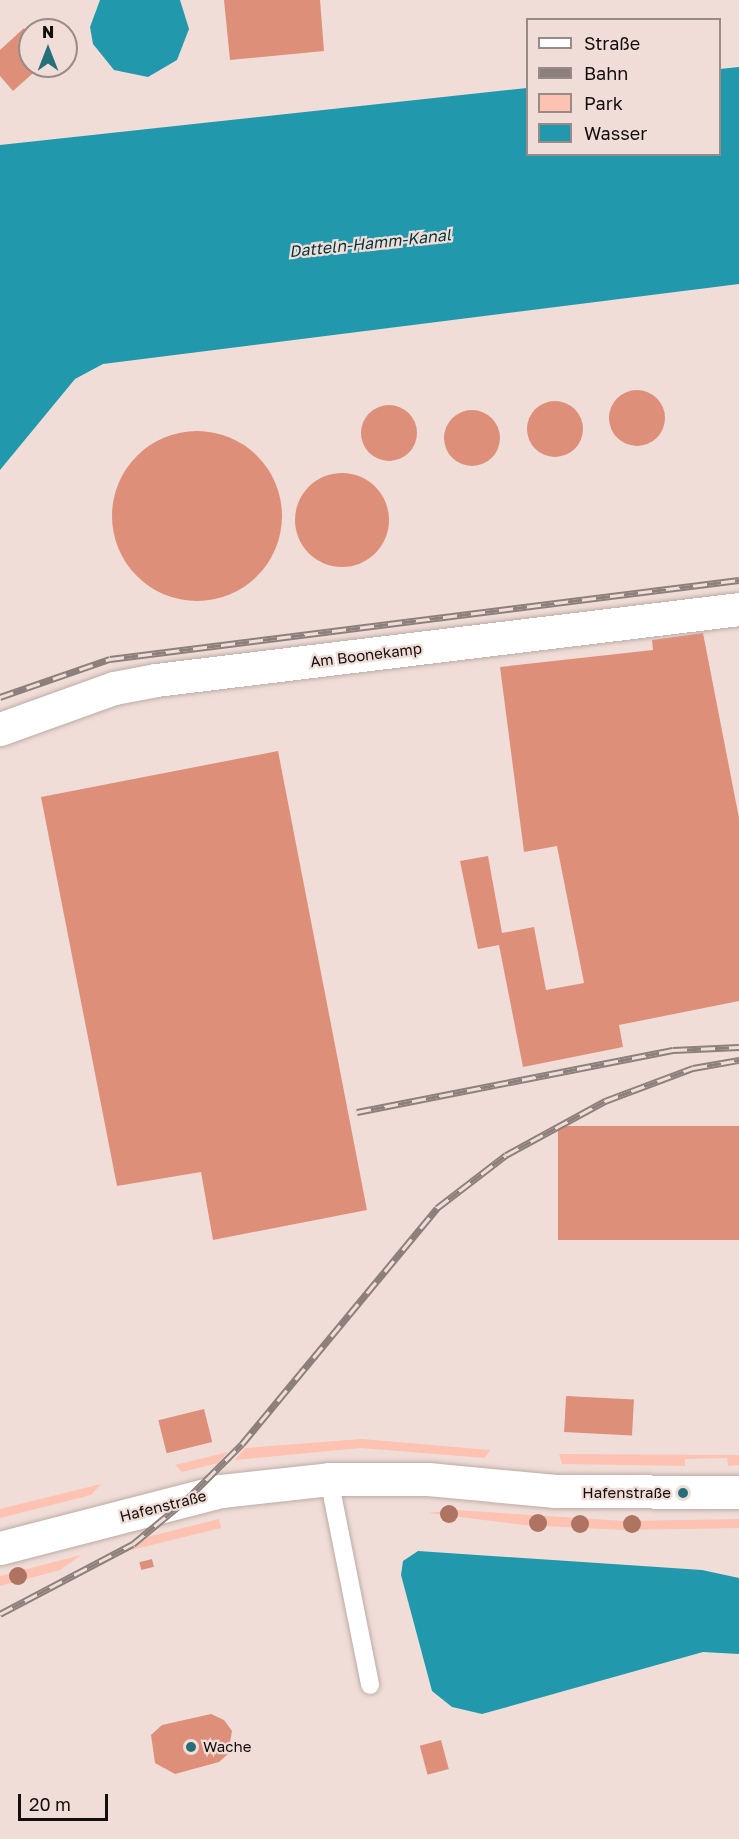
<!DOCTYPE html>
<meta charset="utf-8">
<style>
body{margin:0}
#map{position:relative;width:739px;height:1839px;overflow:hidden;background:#f0ddd7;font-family:"Golos Text",sans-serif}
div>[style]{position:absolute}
.green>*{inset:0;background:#fdc2b2}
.water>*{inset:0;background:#2298ad}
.building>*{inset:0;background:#de8f79;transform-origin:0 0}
.round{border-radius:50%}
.roads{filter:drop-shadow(0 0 2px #bdaba6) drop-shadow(0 0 2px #bdaba6)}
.service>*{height:18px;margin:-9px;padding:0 9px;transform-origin:9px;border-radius:9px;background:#fff}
.minor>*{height:33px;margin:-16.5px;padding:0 16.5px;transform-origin:16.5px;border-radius:16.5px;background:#fff}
.tertiary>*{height:33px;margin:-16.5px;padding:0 16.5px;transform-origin:16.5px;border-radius:16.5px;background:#fff}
.rail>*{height:7px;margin-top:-3.5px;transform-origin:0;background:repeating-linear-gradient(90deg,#f0ddd7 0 14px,#8d807c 0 28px);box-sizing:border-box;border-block:2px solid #8d807c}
.trees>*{width:18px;height:18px;margin:-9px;border-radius:50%;background:#af7361}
.dots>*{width:16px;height:16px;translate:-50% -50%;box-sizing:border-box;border:3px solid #f0ddd7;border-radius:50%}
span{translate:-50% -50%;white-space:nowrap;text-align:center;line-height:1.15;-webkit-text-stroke:4.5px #f0ddd7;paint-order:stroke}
.street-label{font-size:15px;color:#140e0c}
.poi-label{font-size:15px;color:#140e0c}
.right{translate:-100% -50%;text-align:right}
.left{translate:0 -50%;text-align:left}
.water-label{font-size:16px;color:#00353e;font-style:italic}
.legend{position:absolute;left:526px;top:18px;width:195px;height:138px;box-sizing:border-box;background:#f0ddd7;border:2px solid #988a86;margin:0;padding:8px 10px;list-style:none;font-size:18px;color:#140e0c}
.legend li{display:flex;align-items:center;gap:12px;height:30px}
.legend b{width:30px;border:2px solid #988a86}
.north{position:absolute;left:18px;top:18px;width:60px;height:60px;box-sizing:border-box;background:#f0ddd7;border:2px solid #988a86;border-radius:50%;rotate:0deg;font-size:16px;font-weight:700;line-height:24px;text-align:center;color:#140e0c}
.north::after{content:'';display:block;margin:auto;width:21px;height:27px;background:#276e7b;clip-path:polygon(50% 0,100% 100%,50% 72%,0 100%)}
.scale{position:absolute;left:18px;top:1794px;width:90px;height:27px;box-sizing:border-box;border:3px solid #140e0c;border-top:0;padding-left:8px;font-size:18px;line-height:21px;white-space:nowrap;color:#140e0c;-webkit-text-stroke:4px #f0ddd7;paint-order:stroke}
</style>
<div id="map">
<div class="green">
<i style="clip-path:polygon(362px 1439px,490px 1450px,485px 1458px,361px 1448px,235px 1460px,245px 1448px)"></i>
<i style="clip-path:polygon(228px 1452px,218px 1463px,182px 1472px,175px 1465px)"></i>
<i style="clip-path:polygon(559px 1454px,739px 1455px,739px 1465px,728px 1466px,727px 1458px,685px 1459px,685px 1466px,562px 1464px)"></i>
<i style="clip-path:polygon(101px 1484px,91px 1495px,0 1518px,0 1509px)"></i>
<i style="clip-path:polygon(455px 1510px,625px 1521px,739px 1519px,739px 1528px,624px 1530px,524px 1525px,428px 1513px)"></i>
<i style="clip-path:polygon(219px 1519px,221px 1528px,131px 1550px,147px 1537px)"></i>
<i style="clip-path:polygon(81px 1555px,60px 1570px,0 1586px,0 1576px)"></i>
</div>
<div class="water">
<i style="clip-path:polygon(100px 0,180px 0,189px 29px,177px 60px,148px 77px,114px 70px,93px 44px,90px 27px)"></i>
<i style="clip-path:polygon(739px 67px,739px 284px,103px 364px,75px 379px,0 470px,0 145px,527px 88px,528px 154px,720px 154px,720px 69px)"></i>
<i style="clip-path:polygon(418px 1551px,702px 1570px,739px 1578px,739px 1654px,703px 1652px,482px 1714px,452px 1707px,432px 1691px,401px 1575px,403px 1561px)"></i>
</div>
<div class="building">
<i style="clip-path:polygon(224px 0,320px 0,324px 51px,230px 60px)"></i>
<i style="clip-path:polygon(24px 28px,30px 35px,30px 66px,41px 66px,13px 91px,0 76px,0 50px)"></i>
<i class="round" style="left:609px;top:390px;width:56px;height:56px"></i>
<i class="round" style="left:527px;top:401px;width:56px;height:56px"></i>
<i class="round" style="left:361px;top:405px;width:56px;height:56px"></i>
<i class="round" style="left:444px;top:410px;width:56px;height:56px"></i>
<i class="round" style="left:112px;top:431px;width:170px;height:170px"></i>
<i class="round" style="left:295px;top:473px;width:94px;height:94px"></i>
<i style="clip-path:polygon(703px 633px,739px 818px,739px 1001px,619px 1025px,623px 1047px,523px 1067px,499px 945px,478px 949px,460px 861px,488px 856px,502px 933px,534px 927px,546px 990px,584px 983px,557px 846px,524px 852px,500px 667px,653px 650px,652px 640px)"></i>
<i style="clip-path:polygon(278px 751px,367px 1210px,213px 1240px,201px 1172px,117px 1186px,41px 797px)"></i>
<i style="left:739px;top:1126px;width:114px;height:181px;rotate:90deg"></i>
<i style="left:566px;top:1396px;width:68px;height:36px;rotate:3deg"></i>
<i style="left:204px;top:1409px;width:34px;height:47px;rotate:76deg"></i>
<i style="left:152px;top:1559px;width:8px;height:13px;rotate:76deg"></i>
<i style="clip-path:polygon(211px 1714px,224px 1720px,232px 1731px,228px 1754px,219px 1762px,175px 1774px,155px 1763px,151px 1735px,162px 1725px)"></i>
<i style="left:441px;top:1740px;width:30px;height:22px;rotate:75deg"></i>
</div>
<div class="roads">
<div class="service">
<i style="left:329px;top:1479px;width:210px;rotate:78.7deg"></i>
</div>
<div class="minor">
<i style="left:0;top:729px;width:121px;rotate:-19.8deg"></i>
<i style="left:114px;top:688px;width:43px;rotate:-10.8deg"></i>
<i style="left:156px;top:680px;width:587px;rotate:-6.94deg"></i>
</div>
<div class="tertiary">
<i style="left:0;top:1548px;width:228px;rotate:-14.5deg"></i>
<i style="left:221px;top:1491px;width:109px;rotate:-6.3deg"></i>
<i style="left:329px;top:1479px;width:99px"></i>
<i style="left:428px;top:1479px;width:128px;rotate:5.4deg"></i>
<i style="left:555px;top:1491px;width:184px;rotate:0.3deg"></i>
</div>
</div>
<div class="rail">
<i style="left:0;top:697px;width:116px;rotate:-19.1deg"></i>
<i style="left:110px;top:659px;width:634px;rotate:-7.16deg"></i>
<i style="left:357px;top:1112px;width:322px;rotate:-11.1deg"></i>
<i style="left:673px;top:1050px;width:66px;rotate:-2.6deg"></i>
<i style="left:0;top:1614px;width:150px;rotate:-27.8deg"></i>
<i style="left:133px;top:1544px;width:69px;rotate:-39.7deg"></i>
<i style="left:186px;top:1500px;width:79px;rotate:-45deg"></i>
<i style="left:242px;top:1444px;width:306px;rotate:-50.4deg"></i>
<i style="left:437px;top:1208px;width:87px;rotate:-37.5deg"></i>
<i style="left:506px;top:1155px;width:113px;rotate:-28.6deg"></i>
<i style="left:605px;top:1101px;width:94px;rotate:-20.6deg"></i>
<i style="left:693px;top:1068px;width:47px;rotate:-9.9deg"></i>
</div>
<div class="trees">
<i style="left:449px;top:1514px"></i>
<i style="left:538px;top:1523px"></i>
<i style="left:580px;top:1524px"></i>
<i style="left:632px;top:1524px"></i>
<i style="left:18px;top:1576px"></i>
</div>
<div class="dots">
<i style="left:683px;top:1493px;background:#276e7b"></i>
<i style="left:191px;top:1747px;background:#276e7b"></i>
</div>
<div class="street-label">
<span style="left:366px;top:655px;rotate:-7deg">Am Boonekamp</span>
<span style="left:163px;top:1506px;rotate:-14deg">Hafenstraße</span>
</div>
<div class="poi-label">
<span class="right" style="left:671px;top:1493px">Hafenstraße</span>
<span class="left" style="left:203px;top:1747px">Wache</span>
</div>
<div class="water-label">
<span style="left:370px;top:243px;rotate:-6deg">Datteln-Hamm-Kanal</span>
</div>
<ul class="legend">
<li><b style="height:8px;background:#fff"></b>Straße</li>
<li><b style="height:8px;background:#8d807c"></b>Bahn</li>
<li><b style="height:16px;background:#fdc2b2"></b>Park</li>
<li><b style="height:16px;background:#2298ad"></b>Wasser</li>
</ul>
<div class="north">N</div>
<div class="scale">20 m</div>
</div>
